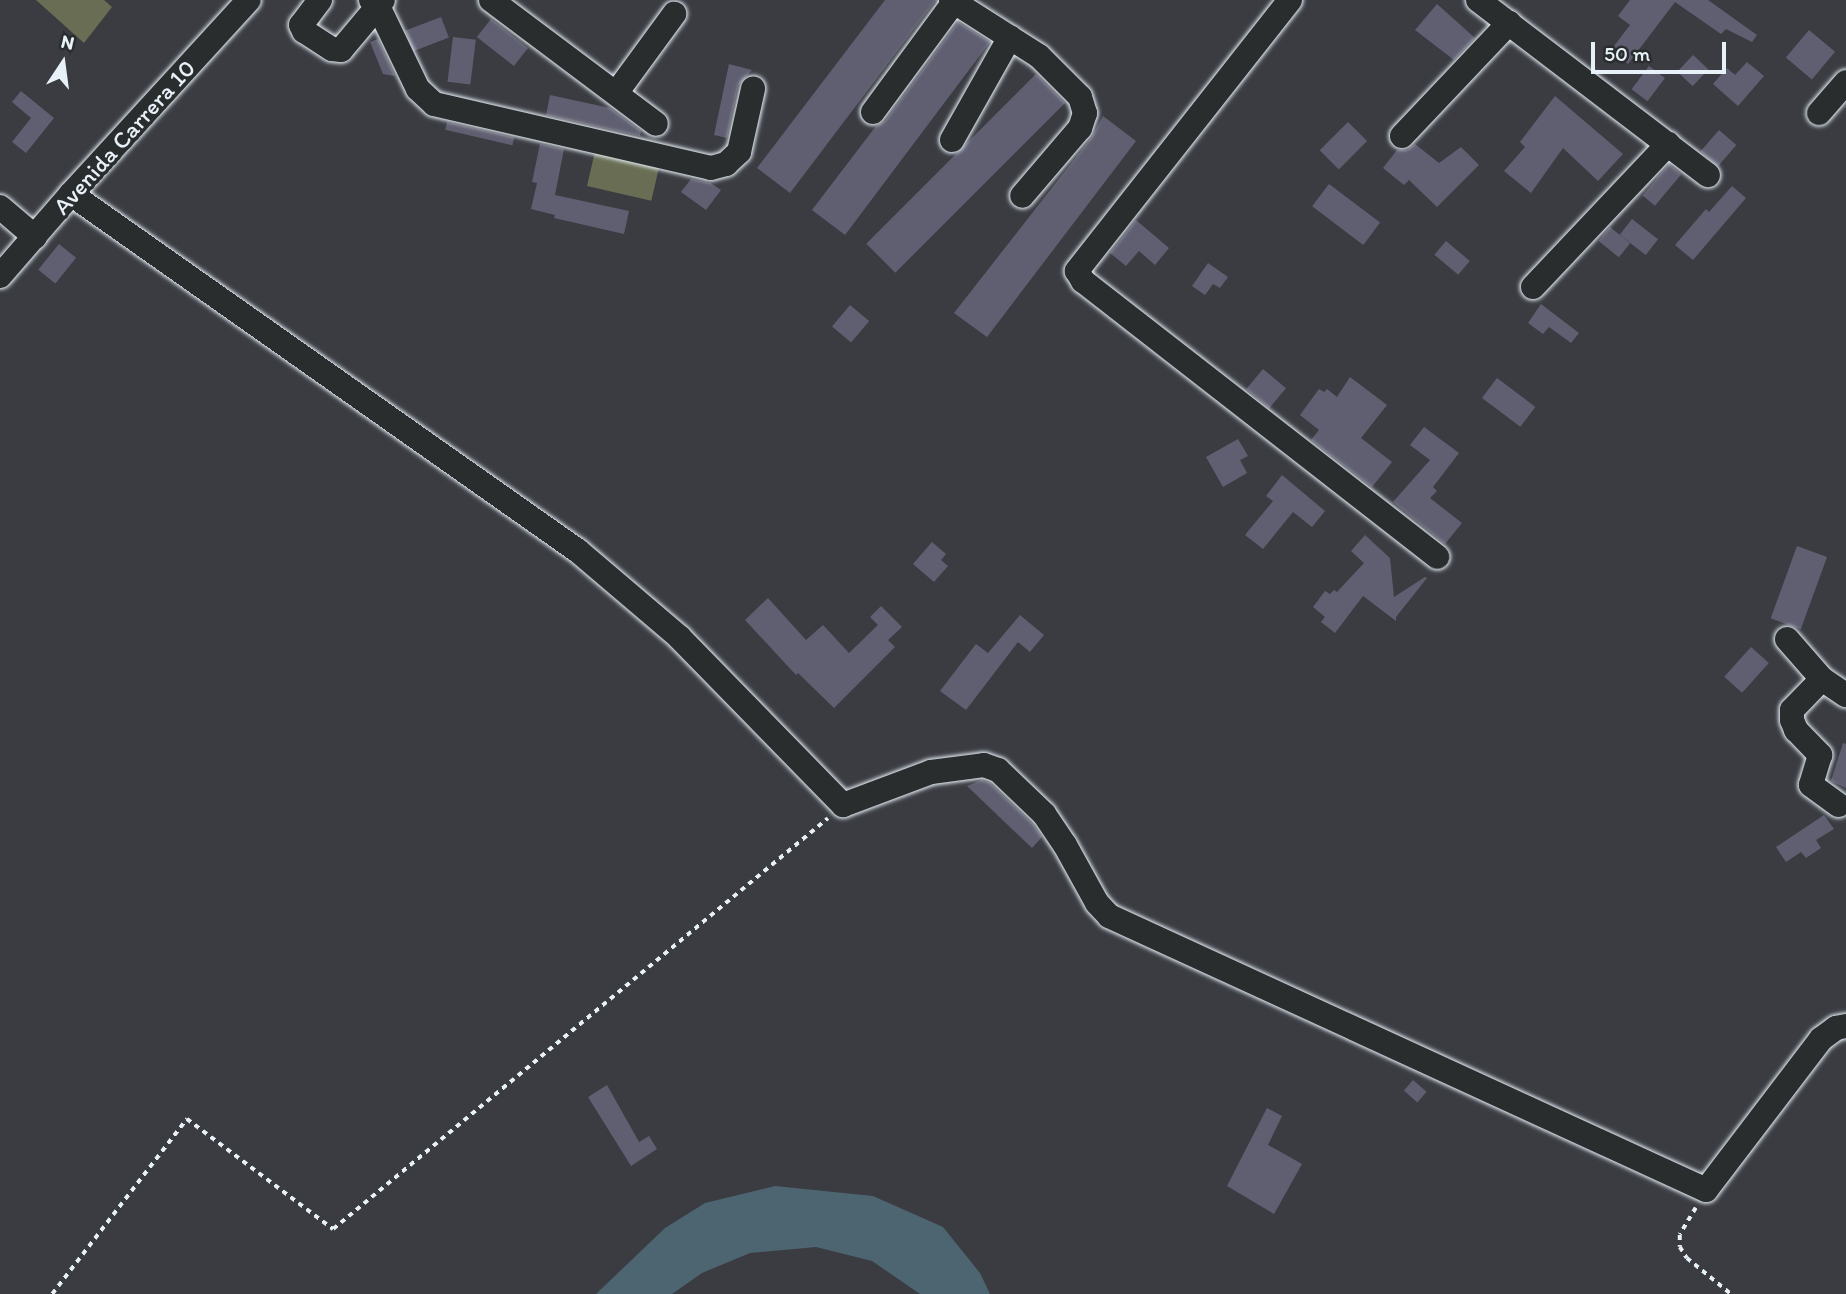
<!DOCTYPE html>
<style>
body{margin:0}
#map{position:relative;width:1846px;height:1294px;overflow:hidden;background:#3a3c42;font-family:Itim,sans-serif}
div>[style]{position:absolute}
.green>*{inset:0;background:#686d53;transform-origin:0 0}
.water>*{inset:0;background:#4d6471}
.building>*{inset:0;background:#605f71;transform-origin:0 0}
.path>*{height:3.5px;margin-top:-1.75px;transform-origin:0;background:repeating-linear-gradient(90deg,#e8f1f8 0 5px,transparent 0 10px)}
.roads{filter:drop-shadow(0 0 2px #e8f1f8) drop-shadow(0 0 2px #e8f1f8)}
.minor>*{height:24px;margin:-12px;padding:0 12px;transform-origin:12px;border-radius:12px;background:#2a2d2e}
span{translate:-50% -50%;white-space:nowrap;text-align:center;line-height:1.15;-webkit-text-stroke:7px #2a2d2e;paint-order:stroke}
.street-label{font-size:24px;color:#e8f1f8}
.north{position:absolute;left:28px;top:28px;width:70px;height:70px;-webkit-text-stroke:5px #2a2d2e;paint-order:stroke;rotate:13deg;font-size:19px;font-weight:700;line-height:28px;text-align:center;color:#e8f1f8}
.north::after{content:'';display:block;margin:auto;width:24px;height:32px;background:#e8f1f8;clip-path:polygon(50% 0,100% 100%,50% 72%,0 100%)}
.scale{position:absolute;left:1591px;top:42px;width:135px;height:32px;box-sizing:border-box;border:4px solid #e8f1f8;border-top:0;padding-left:9px;font-size:21px;line-height:24px;white-space:nowrap;color:#e8f1f8;-webkit-text-stroke:5px #2a2d2e;paint-order:stroke}
</style>
<div id="map">
<div class="green">
<i style="clip-path:polygon(36px 0,104px 0,112px 7px,84px 43px)"></i>
<i style="left:596px;top:147px;width:66px;height:40px;rotate:13deg"></i>
</div>
<div class="water">
<i style="clip-path:polygon(775px 1186px,873px 1196px,943px 1227px,980px 1273px,990px 1294px,920px 1294px,872px 1261px,816px 1247px,750px 1253px,702px 1273px,672px 1294px,596px 1294px,665px 1228px,705px 1203px)"></i>
</div>
<div class="building">
<i style="clip-path:polygon(885px 0,936px 0,790px 193px,757px 168px)"></i>
<i style="clip-path:polygon(1630px 0,1708px 0,1757px 35px,1752px 42px,1726px 29px,1721px 34px,1675px 2px,1628px 64px,1611px 50px,1630px 25px,1618px 16px)"></i>
<i style="clip-path:polygon(1437px 4px,1475px 38px,1454px 60px,1415px 30px)"></i>
<i style="left:441px;top:17px;width:22px;height:38px;rotate:69deg"></i>
<i style="left:491px;top:19px;width:47px;height:23px;rotate:38deg"></i>
<i style="clip-path:polygon(958px 22px,990px 42px,845px 235px,812px 210px,876px 126px,885px 121px)"></i>
<i style="left:1809px;top:30px;width:34px;height:36px;rotate:40deg"></i>
<i style="left:453px;top:37px;width:23px;height:45px;rotate:7deg"></i>
<i style="clip-path:polygon(378px 39px,395px 76px,383px 74px,370px 42px)"></i>
<i style="left:1693px;top:55px;width:21px;height:23px;rotate:43deg"></i>
<i style="clip-path:polygon(1747px 62px,1764px 76px,1738px 106px,1713px 84px,1727px 68px,1735px 75px)"></i>
<i style="clip-path:polygon(729px 64px,752px 70px,738px 86px,727px 138px,714px 135px)"></i>
<i style="left:1649px;top:66px;width:20px;height:29px;rotate:37deg"></i>
<i style="left:1036px;top:74px;width:41px;height:240px;rotate:45deg"></i>
<i style="clip-path:polygon(21px 91px,54px 118px,26px 153px,12px 142px,31px 118px,12px 102px)"></i>
<i style="clip-path:polygon(550px 95px,610px 108px,641px 131px,640px 136px,546px 115px)"></i>
<i style="clip-path:polygon(1555px 96px,1623px 154px,1598px 181px,1563px 148px,1531px 193px,1504px 171px,1525px 147px,1520px 142px)"></i>
<i style="clip-path:polygon(1103px 116px,1136px 141px,987px 337px,954px 313px,1091px 138px)"></i>
<i style="left:447px;top:122px;width:69px;height:8px;rotate:13deg"></i>
<i style="left:1348px;top:122px;width:27px;height:40px;rotate:45deg"></i>
<i style="left:1719px;top:130px;width:23px;height:28px;rotate:41deg"></i>
<i style="clip-path:polygon(540px 144px,564px 149px,555px 195px,629px 211px,624px 234px,554px 218px,555px 215px,531px 209px,537px 183px,532px 182px)"></i>
<i style="clip-path:polygon(1415px 144px,1439px 163px,1461px 147px,1479px 165px,1437px 207px,1409px 180px,1404px 185px,1383px 168px,1397px 150px,1407px 150px)"></i>
<i style="left:1669px;top:164px;width:16px;height:41px;rotate:40deg"></i>
<i style="clip-path:polygon(691px 179px,711px 183px,721px 190px,706px 210px,681px 192px)"></i>
<i style="left:1329px;top:184px;width:64px;height:28px;rotate:37deg"></i>
<i style="clip-path:polygon(1732px 186px,1746px 198px,1693px 260px,1675px 245px,1706px 209px,1709px 212px)"></i>
<i style="left:1632px;top:219px;width:33px;height:20px;rotate:38deg"></i>
<i style="clip-path:polygon(1136px 220px,1169px 248px,1155px 265px,1139px 251px,1126px 266px,1110px 253px)"></i>
<i style="left:1610px;top:227px;width:26px;height:18px;rotate:39deg"></i>
<i style="left:1446px;top:241px;width:31px;height:18px;rotate:40deg"></i>
<i style="left:59px;top:244px;width:22px;height:33px;rotate:39deg"></i>
<i style="clip-path:polygon(1208px 263px,1228px 277px,1220px 288px,1213px 284px,1205px 295px,1192px 286px)"></i>
<i style="clip-path:polygon(1541px 304px,1579px 333px,1571px 343px,1549px 327px,1543px 334px,1528px 323px)"></i>
<i style="left:850px;top:305px;width:25px;height:28px;rotate:40deg"></i>
<i style="left:1263px;top:369px;width:30px;height:26px;rotate:40deg"></i>
<i style="clip-path:polygon(1350px 377px,1387px 405px,1361px 438px,1392px 462px,1372px 487px,1311px 440px,1319px 430px,1300px 415px,1319px 389px,1324px 392px,1327px 389px,1337px 397px)"></i>
<i style="left:1497px;top:378px;width:48px;height:25px;rotate:37deg"></i>
<i style="clip-path:polygon(1424px 427px,1459px 453px,1433px 487px,1437px 491px,1430px 498px,1462px 523px,1445px 544px,1393px 502px,1430px 460px,1410px 445px)"></i>
<i style="clip-path:polygon(1238px 439px,1248px 456px,1240px 460px,1247px 473px,1223px 487px,1206px 457px)"></i>
<i style="clip-path:polygon(1282px 475px,1325px 511px,1312px 527px,1293px 512px,1263px 549px,1245px 535px,1273px 501px,1266px 496px)"></i>
<i style="clip-path:polygon(1365px 535px,1390px 558px,1394px 597px,1425px 577px,1427px 578px,1396px 617px,1396px 621px,1363px 596px,1335px 633px,1321px 622px,1325px 617px,1313px 607px,1325px 591px,1330px 594px,1334px 590px,1337px 592px,1364px 563px,1351px 551px)"></i>
<i style="clip-path:polygon(932px 542px,946px 554px,941px 560px,948px 566px,934px 582px,913px 564px)"></i>
<i style="left:1797px;top:546px;width:32px;height:77px;rotate:20deg"></i>
<i style="clip-path:polygon(768px 598px,806px 640px,823px 625px,849px 653px,878px 625px,870px 617px,881px 606px,902px 627px,888px 640px,895px 647px,834px 708px,798px 673px,796px 675px,745px 620px)"></i>
<i style="clip-path:polygon(1020px 615px,1044px 635px,1030px 652px,1018px 642px,966px 710px,940px 691px,976px 644px,988px 653px)"></i>
<i style="left:1751px;top:647px;width:24px;height:40px;rotate:42deg"></i>
<i style="clip-path:polygon(1843px 743px,1846px 744px,1846px 788px,1831px 781px)"></i>
<i style="clip-path:polygon(982px 780px,990px 783px,1033px 824px,1042px 837px,1032px 848px,967px 786px)"></i>
<i style="clip-path:polygon(1824px 815px,1834px 829px,1816px 840px,1821px 848px,1806px 858px,1801px 852px,1786px 862px,1776px 847px)"></i>
<i style="left:1413px;top:1080px;width:18px;height:14px;rotate:41deg"></i>
<i style="clip-path:polygon(607px 1085px,639px 1142px,649px 1136px,657px 1149px,631px 1166px,588px 1097px)"></i>
<i style="clip-path:polygon(1267px 1108px,1282px 1116px,1268px 1145px,1302px 1164px,1274px 1214px,1227px 1186px)"></i>
</div>
<div class="path">
<i style="left:1696px;top:1208px;width:31px;rotate:121deg"></i>
<i style="left:1680px;top:1235px;width:12px;rotate:90deg"></i>
<i style="left:1680px;top:1247px;width:13px;rotate:58deg"></i>
<i style="left:1687px;top:1258px;width:57px;rotate:39.3deg"></i>
<i style="left:52px;top:1294px;width:221px;rotate:-52.4deg"></i>
<i style="left:187px;top:1119px;width:183px;rotate:37deg"></i>
<i style="left:333px;top:1229px;width:643px;rotate:-39.7deg"></i>
</div>
<div class="roads">
<div class="minor">
<i style="left:320px;top:0;width:31px;rotate:127deg"></i>
<i style="left:301px;top:25px;width:7px;rotate:63deg"></i>
<i style="left:304px;top:31px;width:33px;rotate:33deg"></i>
<i style="left:332px;top:49px;width:9px;rotate:6deg"></i>
<i style="left:341px;top:50px;width:65px;rotate:-50deg"></i>
<i style="left:371px;top:0;width:9px;rotate:41deg"></i>
<i style="left:378px;top:6px;width:92px;rotate:64.3deg"></i>
<i style="left:418px;top:89px;width:22px;rotate:43deg"></i>
<i style="left:434px;top:104px;width:284px;rotate:13deg"></i>
<i style="left:711px;top:168px;width:16px;rotate:-15deg"></i>
<i style="left:726px;top:164px;width:18px;rotate:-43deg"></i>
<i style="left:739px;top:152px;width:65px;rotate:-77.5deg"></i>
<i style="left:491px;top:0;width:206px;rotate:36.9deg"></i>
<i style="left:951px;top:0;width:104px;rotate:32.5deg"></i>
<i style="left:1039px;top:56px;width:58px;rotate:45deg"></i>
<i style="left:1080px;top:97px;width:17px;rotate:73deg"></i>
<i style="left:1085px;top:113px;width:16px;rotate:108deg"></i>
<i style="left:1080px;top:128px;width:89px;rotate:130.5deg"></i>
<i style="left:1290px;top:0;width:345px;rotate:128.2deg"></i>
<i style="left:1077px;top:271px;width:12px;rotate:59deg"></i>
<i style="left:1083px;top:281px;width:449px;rotate:37.9deg"></i>
<i style="left:1478px;top:0;width:289px;rotate:37.3deg"></i>
<i style="left:617px;top:92px;width:97px;rotate:-53.8deg"></i>
<i style="left:873px;top:112px;width:137px;rotate:-53.6deg"></i>
<i style="left:1819px;top:113px;width:41px;rotate:-48.9deg"></i>
<i style="left:1402px;top:136px;width:156px;rotate:-46.6deg"></i>
<i style="left:952px;top:140px;width:118px;rotate:-60.6deg"></i>
<i style="left:71px;top:194px;width:620px;rotate:35.15deg"></i>
<i style="left:578px;top:551px;width:133px;rotate:40.4deg"></i>
<i style="left:679px;top:637px;width:235px;rotate:45.7deg"></i>
<i style="left:843px;top:805px;width:94px;rotate:-20.6deg"></i>
<i style="left:931px;top:772px;width:53px;rotate:-7.5deg"></i>
<i style="left:984px;top:765px;width:15px;rotate:20deg"></i>
<i style="left:998px;top:770px;width:64px;rotate:43.7deg"></i>
<i style="left:1044px;top:814px;width:37px;rotate:56deg"></i>
<i style="left:1065px;top:845px;width:66px;rotate:61.1deg"></i>
<i style="left:1097px;top:903px;width:18px;rotate:47deg"></i>
<i style="left:1109px;top:916px;width:657px;rotate:24.65deg"></i>
<i style="left:1706px;top:1190px;width:190px;rotate:-52.7deg"></i>
<i style="left:1821px;top:1039px;width:19px;rotate:-36deg"></i>
<i style="left:1836px;top:1028px;width:10px;rotate:-11deg"></i>
<i style="left:0;top:207px;width:46px;rotate:40.6deg"></i>
<i style="left:0;top:276px;width:108px;rotate:-49.1deg"></i>
<i style="left:71px;top:194px;width:263px;rotate:-47.5deg"></i>
<i style="left:1533px;top:287px;width:197px;rotate:-46.6deg"></i>
<i style="left:1787px;top:639px;width:53px;rotate:48.8deg"></i>
<i style="left:1822px;top:679px;width:29px;rotate:34deg"></i>
<i style="left:1822px;top:679px;width:43px;rotate:134.1deg"></i>
<i style="left:1792px;top:710px;width:10px;rotate:90deg"></i>
<i style="left:1792px;top:720px;width:11px;rotate:68deg"></i>
<i style="left:1796px;top:730px;width:35px;rotate:46deg"></i>
<i style="left:1820px;top:755px;width:31px;rotate:107deg"></i>
<i style="left:1811px;top:785px;width:34px;rotate:36deg"></i>
</div>
</div>
<div class="street-label">
<span style="left:124px;top:137px;rotate:-48deg">Avenida Carrera 10</span>
</div>
<div class="north">N</div>
<div class="scale">50 m</div>
</div>
